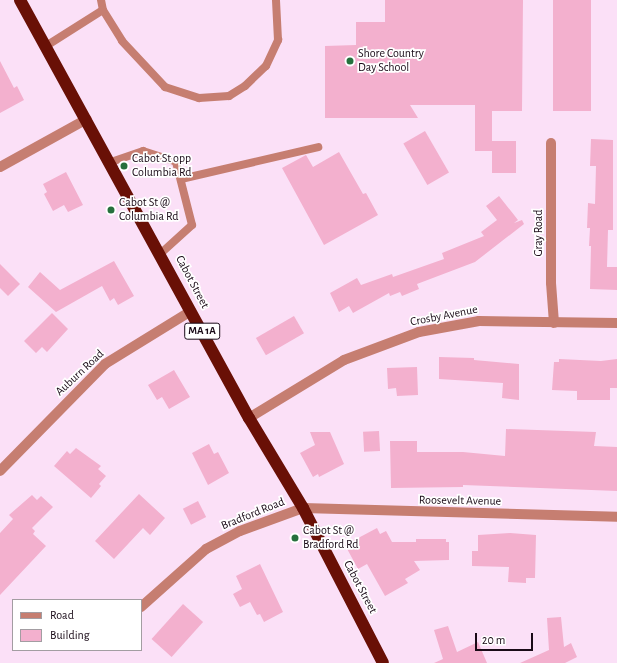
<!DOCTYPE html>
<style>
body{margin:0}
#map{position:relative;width:617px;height:663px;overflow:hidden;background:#fbe0f7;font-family:"Alegreya Sans",sans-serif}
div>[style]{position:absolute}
.building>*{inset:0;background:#f3b0ce;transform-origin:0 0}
.lane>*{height:8px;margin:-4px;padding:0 4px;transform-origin:4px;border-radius:4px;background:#c67e71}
.street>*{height:10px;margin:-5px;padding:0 5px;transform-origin:5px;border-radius:5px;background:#c67e71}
.highway>*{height:12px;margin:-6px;padding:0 6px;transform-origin:6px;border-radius:6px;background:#691006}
.dots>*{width:11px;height:11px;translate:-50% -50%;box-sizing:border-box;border:2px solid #fff;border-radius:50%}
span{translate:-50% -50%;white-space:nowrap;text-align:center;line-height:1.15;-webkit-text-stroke:3.5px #fff;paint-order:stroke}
.shield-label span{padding:1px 3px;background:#fff;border:1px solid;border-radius:3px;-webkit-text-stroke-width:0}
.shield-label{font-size:11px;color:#190a17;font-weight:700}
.poi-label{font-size:12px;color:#190a17}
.left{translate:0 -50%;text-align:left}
.street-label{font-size:12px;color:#190a17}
.legend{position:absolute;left:12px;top:599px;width:130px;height:52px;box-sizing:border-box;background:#fff;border:1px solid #a39da2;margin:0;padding:5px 7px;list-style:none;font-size:12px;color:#190a17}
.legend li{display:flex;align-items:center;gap:8px;height:20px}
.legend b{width:20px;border:1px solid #a39da2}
.scale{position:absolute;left:475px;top:633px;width:58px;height:18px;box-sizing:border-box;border:2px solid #190a17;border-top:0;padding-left:5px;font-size:12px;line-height:14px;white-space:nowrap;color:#190a17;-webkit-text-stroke:3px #fff;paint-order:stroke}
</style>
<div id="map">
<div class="building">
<i style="clip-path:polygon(385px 0,523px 0,522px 111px,492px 111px,492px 141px,516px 141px,516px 173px,492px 173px,492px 151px,475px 151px,475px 105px,410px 105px,418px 118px,325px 118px,325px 46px,356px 45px,356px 22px,385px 22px)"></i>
<i style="left:553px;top:0;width:38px;height:111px"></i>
<i style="clip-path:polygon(0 61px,14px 88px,17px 86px,24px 100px,0 113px)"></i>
<i style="left:425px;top:131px;width:48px;height:25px;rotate:60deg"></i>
<i style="clip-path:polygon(591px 139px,613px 140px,613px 230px,608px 230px,607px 267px,617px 267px,617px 290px,590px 289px,591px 246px,589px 246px,590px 228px,587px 228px,588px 203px,595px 204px,596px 166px,590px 166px)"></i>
<i style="clip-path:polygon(339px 152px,363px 194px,366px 193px,378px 215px,324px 245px,282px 168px,306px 155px,313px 167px)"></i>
<i style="clip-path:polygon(66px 172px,83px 205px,68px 212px,64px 205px,53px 211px,44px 194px,47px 192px,43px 184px)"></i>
<i style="clip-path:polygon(499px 196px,518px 220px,514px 223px,522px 220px,524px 224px,475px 262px,417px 284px,419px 289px,402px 296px,400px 292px,390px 296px,389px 293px,353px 313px,349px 306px,339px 312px,330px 293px,357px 278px,361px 285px,392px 274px,393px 277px,444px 259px,442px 253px,484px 236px,481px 232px,497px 220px,486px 206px)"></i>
<i style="clip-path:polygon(114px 261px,134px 296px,118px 305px,114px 298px,110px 301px,102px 286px,56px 312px,28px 287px,40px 272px,60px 290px)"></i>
<i style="clip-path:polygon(0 264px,20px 284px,8px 296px,0 288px)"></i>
<i style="clip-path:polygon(52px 313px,68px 329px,47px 352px,42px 347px,36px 353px,24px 341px)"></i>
<i style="left:294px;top:316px;width:20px;height:44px;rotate:60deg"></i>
<i style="clip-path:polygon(439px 357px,474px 358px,474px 360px,519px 364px,519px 400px,502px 398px,503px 383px,439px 379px)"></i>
<i style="clip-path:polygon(559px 359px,601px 361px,617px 359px,617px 388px,610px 388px,610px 400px,577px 400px,577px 391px,552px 390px,554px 362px,559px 362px)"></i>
<i style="clip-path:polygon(417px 367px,418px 395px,397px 396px,396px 388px,388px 389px,387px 368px)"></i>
<i style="clip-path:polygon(174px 370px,190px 397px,169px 409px,162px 397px,157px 400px,148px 385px)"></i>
<i style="clip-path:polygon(506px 429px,596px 432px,594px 446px,617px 447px,617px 491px,463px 485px,463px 487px,391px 488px,390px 441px,417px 441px,417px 452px,463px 452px,505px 456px)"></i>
<i style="left:379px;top:431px;width:20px;height:16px;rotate:87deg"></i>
<i style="clip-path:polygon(310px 432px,330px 432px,344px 464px,319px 477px,318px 474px,313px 477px,300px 453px,315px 445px)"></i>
<i style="clip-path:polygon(209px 444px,214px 454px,218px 452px,229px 473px,208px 485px,192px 453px)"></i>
<i style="clip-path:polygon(76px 448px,101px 466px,98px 469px,106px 476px,99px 484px,101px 486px,91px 498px,54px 466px,67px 451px,70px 454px)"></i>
<i style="clip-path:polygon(139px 494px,165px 518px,150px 535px,143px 528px,114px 559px,95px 541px)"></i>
<i style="clip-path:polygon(32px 495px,37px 500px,41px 496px,53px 507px,32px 528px,35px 531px,33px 534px,46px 546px,0 595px,0 533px,13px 519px,9px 515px)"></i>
<i style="left:198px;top:501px;width:18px;height:17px;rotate:63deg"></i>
<i style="clip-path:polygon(377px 528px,380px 534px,386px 531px,392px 542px,416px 542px,416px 539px,446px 539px,446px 542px,449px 542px,449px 560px,414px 561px,420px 570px,405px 579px,408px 583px,385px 596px,367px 564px,358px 569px,345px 545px)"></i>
<i style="clip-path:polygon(510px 533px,536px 535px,535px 578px,526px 578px,526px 583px,508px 582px,509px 567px,472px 566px,472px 551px,478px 551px,478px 535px)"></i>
<i style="clip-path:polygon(260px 564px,283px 612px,264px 622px,260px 614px,257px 615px,250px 602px,240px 607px,233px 594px,242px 589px,236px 576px)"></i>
<i style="left:183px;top:604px;width:27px;height:47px;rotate:42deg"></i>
<i style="clip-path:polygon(561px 617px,564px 647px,571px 643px,577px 657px,565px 663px,520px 663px,549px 650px,547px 618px)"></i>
<i style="clip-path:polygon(448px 626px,457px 652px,478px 642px,487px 663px,434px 663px,443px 659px,434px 630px)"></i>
</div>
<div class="lane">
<i style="left:101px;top:0;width:10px;rotate:79deg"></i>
<i style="left:103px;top:10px;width:36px;rotate:58deg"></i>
<i style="left:122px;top:41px;width:63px;rotate:46.9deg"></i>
<i style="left:165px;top:87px;width:36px;rotate:18deg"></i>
<i style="left:199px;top:98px;width:30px;rotate:-4deg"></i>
<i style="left:229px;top:96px;width:19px;rotate:-32deg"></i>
<i style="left:245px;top:86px;width:29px;rotate:-44deg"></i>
<i style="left:266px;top:66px;width:29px;rotate:-65deg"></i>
<i style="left:278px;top:40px;width:40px;rotate:-92.9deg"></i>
<i style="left:46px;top:46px;width:67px;rotate:-32.3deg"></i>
<i style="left:111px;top:162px;width:34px;rotate:-19deg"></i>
<i style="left:143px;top:151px;width:35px;rotate:18deg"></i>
<i style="left:176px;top:162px;width:65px;rotate:75.7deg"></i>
<i style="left:192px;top:225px;width:43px;rotate:137.8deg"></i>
<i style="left:181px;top:179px;width:141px;rotate:-13.1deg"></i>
</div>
<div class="street">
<i style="left:551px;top:143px;width:140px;rotate:90deg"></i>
<i style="left:551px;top:283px;width:40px;rotate:85.7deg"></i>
<i style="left:0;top:167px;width:99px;rotate:-28.9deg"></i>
<i style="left:249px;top:418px;width:111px;rotate:-31.4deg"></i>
<i style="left:344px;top:360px;width:80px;rotate:-20.5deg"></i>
<i style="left:419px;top:332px;width:61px;rotate:-10.4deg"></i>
<i style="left:479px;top:321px;width:138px;rotate:0.8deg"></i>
<i style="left:0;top:471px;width:150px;rotate:-45.5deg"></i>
<i style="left:105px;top:364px;width:101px;rotate:-31.6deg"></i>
<i style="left:141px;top:607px;width:87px;rotate:-41.7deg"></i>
<i style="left:206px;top:549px;width:38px;rotate:-28deg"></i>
<i style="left:240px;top:531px;width:67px;rotate:-20.1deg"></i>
<i style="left:303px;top:508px;width:314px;rotate:1.6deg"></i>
</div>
<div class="highway">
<i style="left:20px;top:0;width:477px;rotate:61.3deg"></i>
<i style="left:249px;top:418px;width:105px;rotate:59deg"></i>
<i style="left:303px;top:508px;width:174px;rotate:62.7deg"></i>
</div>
<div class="dots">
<i style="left:350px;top:61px;background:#26703d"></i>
<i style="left:124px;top:166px;background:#26703d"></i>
<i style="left:111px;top:210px;background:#26703d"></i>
<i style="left:295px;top:538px;background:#26703d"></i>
</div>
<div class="shield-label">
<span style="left:202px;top:331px">MA 1A</span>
</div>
<div class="poi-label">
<span class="left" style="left:358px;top:61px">Shore Country<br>Day School</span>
<span class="left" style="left:132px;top:166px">Cabot St opp<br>Columbia Rd</span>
<span class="left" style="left:119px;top:210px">Cabot St @<br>Columbia Rd</span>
<span class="left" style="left:303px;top:538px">Cabot St @<br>Bradford Rd</span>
</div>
<div class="street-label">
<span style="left:539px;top:233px;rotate:-90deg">Gray Road</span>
<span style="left:192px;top:282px;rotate:62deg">Cabot Street</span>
<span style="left:444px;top:316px;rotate:-11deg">Crosby Avenue</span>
<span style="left:80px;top:373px;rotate:-43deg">Auburn Road</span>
<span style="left:460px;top:501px;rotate:1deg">Roosevelt Avenue</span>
<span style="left:253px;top:514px;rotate:-22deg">Bradford Road</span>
<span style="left:360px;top:587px;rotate:62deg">Cabot Street</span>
</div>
<ul class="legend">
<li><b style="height:5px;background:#c67e71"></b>Road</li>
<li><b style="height:11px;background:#f3b0ce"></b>Building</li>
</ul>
<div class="scale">20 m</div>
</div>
